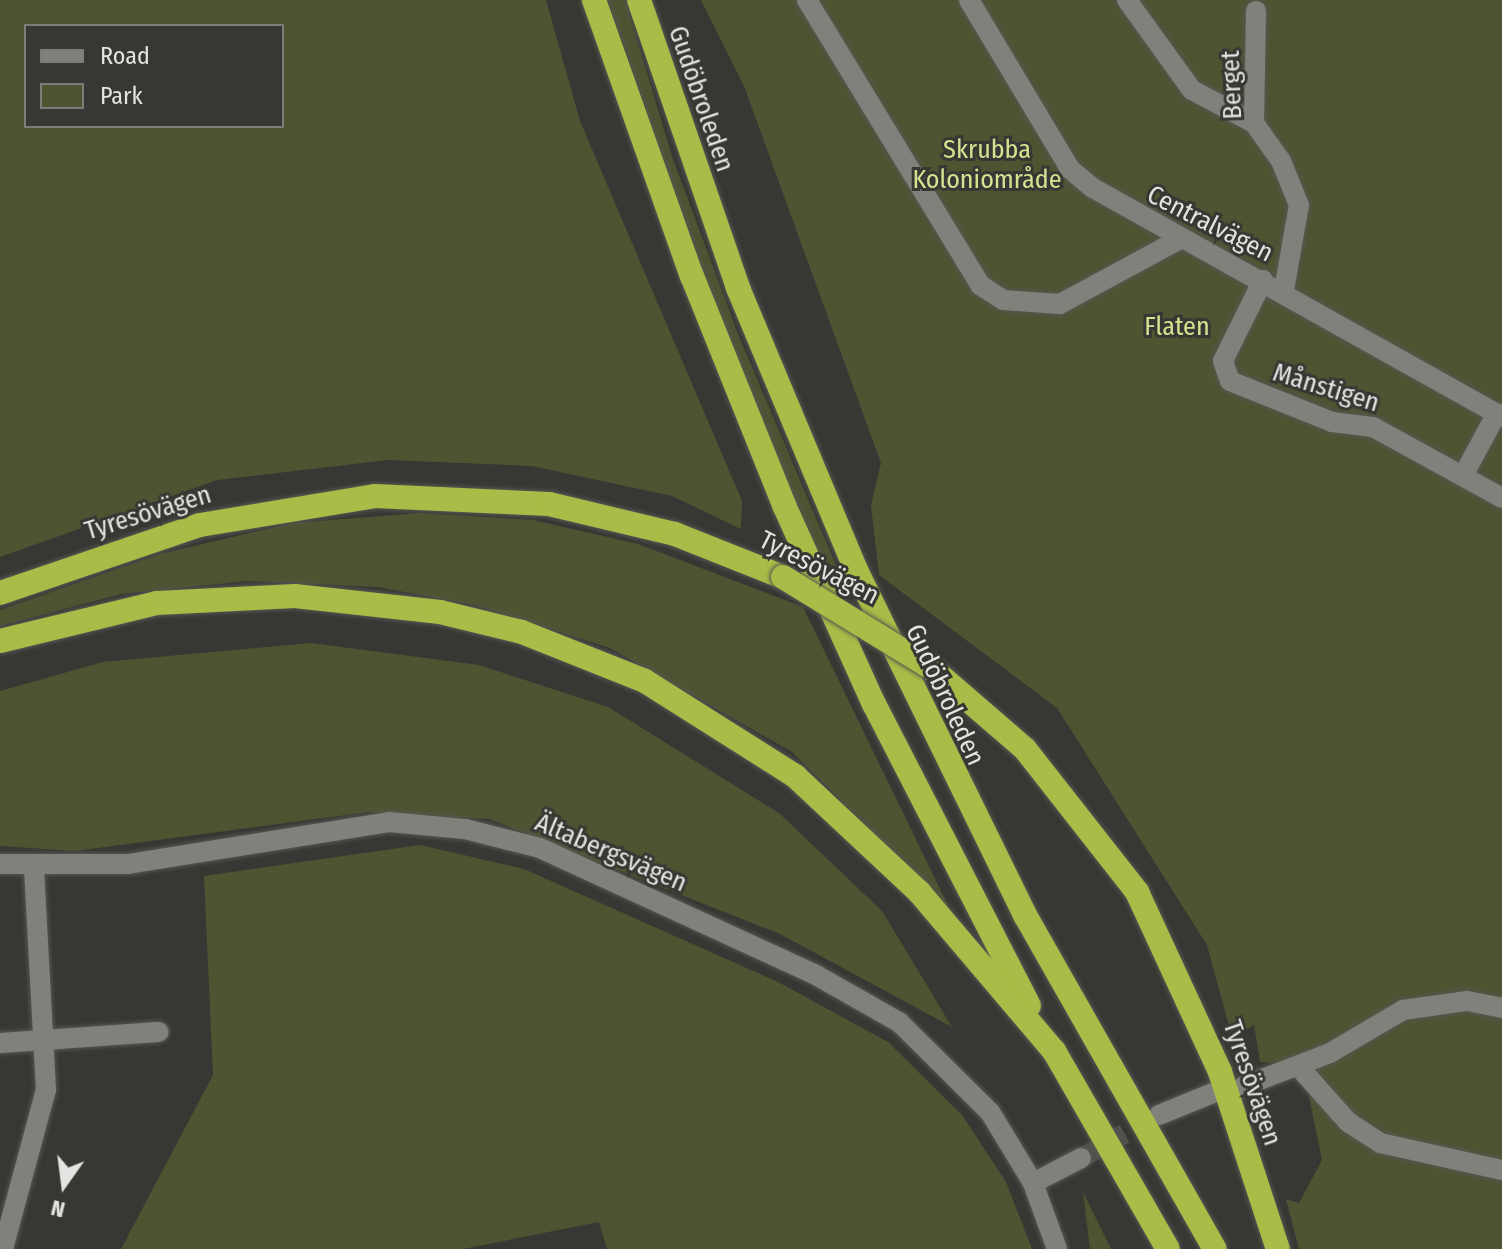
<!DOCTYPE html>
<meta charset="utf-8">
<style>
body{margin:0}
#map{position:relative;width:1502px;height:1249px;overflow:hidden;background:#373833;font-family:"Fira Sans Condensed",sans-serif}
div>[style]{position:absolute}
.green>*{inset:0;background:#4e5432}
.minor-tunnel>*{height:20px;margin-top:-10px;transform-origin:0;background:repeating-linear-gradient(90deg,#51524d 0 20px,transparent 0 30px)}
.roads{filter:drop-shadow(0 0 2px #565752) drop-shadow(0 0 2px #565752)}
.minor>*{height:20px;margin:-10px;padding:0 10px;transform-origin:10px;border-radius:10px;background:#7f817b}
.highway>*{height:24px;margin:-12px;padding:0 12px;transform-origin:12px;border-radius:12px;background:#a9bc47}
.bridges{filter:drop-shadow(0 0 2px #565752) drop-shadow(0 0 2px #565752)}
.highway-bridge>*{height:24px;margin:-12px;padding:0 12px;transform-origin:12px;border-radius:12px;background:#a9bc47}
span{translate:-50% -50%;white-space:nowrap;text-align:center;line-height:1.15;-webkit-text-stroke:6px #373833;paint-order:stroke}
.street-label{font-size:26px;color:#e3e4e1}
.park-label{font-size:26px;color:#d3e390}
.legend{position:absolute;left:24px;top:24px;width:260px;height:104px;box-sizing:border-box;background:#373833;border:2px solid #7c7d79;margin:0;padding:10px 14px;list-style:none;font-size:24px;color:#e3e4e1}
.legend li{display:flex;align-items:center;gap:16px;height:40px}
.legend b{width:40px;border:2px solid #7c7d79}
.north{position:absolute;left:24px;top:1145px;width:80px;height:80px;-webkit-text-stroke:6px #373833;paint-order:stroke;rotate:194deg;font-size:22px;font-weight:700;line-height:32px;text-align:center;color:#e3e4e1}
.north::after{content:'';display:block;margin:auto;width:28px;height:36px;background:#e3e4e1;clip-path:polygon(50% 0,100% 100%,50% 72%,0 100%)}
</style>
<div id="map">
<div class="green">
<i style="clip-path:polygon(evenodd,0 0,546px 0,580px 121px,742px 501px,741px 529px,672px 496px,532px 466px,388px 460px,217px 480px,0 557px,0 0,26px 26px,282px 26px,282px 126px,26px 126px,26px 26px)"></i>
<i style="clip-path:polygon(608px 0,625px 0,673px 159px,738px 334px,844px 584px,828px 576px,728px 342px)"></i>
<i style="clip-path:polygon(701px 0,1502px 0,1502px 1249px,1299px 1249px,1286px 1199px,1299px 1203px,1322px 1160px,1308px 1092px,1282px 1064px,1260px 1062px,1254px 1025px,1232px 1037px,1207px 945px,1057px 708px,879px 575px,871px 505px,881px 463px,744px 86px)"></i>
<i style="clip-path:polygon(419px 513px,533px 520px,638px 544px,803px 607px,958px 926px,917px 875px,792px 752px,610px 648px,475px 605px,378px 587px,247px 581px,121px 594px,0 626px,0 610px,160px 554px,293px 523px)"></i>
<i style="clip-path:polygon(311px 643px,479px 665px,608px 707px,779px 813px,882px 911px,952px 1027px,780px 934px,489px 819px,368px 812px,75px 851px,0 846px,0 691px,103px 662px)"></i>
<i style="clip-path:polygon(420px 845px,524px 869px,778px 982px,888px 1042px,962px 1115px,1006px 1182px,1032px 1249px,607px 1249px,599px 1222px,463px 1249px,121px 1249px,213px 1075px,204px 876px)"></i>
<i style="clip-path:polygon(1083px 1192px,1111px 1249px,1090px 1249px)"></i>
</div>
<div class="minor-tunnel">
<i style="left:1081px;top:1158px;width:85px;rotate:-29deg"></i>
</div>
<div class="roads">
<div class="minor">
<i style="left:807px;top:0;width:333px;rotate:58.7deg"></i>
<i style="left:980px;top:285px;width:27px;rotate:33deg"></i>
<i style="left:1003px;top:300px;width:57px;rotate:4deg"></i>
<i style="left:1060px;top:304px;width:136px;rotate:-28.4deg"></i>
<i style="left:969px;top:0;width:197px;rotate:59.1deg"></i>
<i style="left:1070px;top:169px;width:30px;rotate:40deg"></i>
<i style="left:1093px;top:188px;width:469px;rotate:29.2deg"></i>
<i style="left:1127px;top:0;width:111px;rotate:54.2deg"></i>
<i style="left:1192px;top:90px;width:70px;rotate:28deg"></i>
<i style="left:1256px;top:11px;width:112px;rotate:91deg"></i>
<i style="left:1254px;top:123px;width:47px;rotate:54.6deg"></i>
<i style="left:1281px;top:161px;width:48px;rotate:67.8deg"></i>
<i style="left:1299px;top:205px;width:86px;rotate:100deg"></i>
<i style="left:1263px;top:280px;width:90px;rotate:116.3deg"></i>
<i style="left:1223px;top:361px;width:21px;rotate:71deg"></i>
<i style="left:1230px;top:381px;width:110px;rotate:21.9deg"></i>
<i style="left:1332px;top:422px;width:41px;rotate:7deg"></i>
<i style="left:1373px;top:427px;width:147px;rotate:28.8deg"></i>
<i style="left:1464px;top:474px;width:69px;rotate:-61.6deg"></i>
<i style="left:0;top:864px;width:128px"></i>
<i style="left:128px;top:864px;width:264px;rotate:-9.1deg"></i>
<i style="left:389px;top:822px;width:76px;rotate:5.3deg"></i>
<i style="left:465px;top:829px;width:77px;rotate:14.2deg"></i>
<i style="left:540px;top:848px;width:302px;rotate:24.7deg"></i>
<i style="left:814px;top:974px;width:98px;rotate:29.5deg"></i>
<i style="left:899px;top:1022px;width:128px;rotate:44.7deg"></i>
<i style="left:990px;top:1112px;width:83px;rotate:58.8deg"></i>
<i style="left:1033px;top:1183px;width:70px;rotate:70deg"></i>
<i style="left:0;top:1043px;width:159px;rotate:-4deg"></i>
<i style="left:1299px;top:1067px;width:74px;rotate:48.3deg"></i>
<i style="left:1348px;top:1122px;width:38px;rotate:33deg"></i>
<i style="left:1380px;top:1143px;width:125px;rotate:12.5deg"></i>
<i style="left:1244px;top:1086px;width:92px;rotate:-21deg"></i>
<i style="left:1330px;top:1053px;width:85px;rotate:-30.5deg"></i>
<i style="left:1403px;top:1010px;width:65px;rotate:-8deg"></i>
<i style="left:1467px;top:1001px;width:36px;rotate:11deg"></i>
<i style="left:1159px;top:1115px;width:58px;rotate:-22.2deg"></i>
<i style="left:1033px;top:1183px;width:54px;rotate:-27.5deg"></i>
<i style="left:3px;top:1249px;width:165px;rotate:-74.9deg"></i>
<i style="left:46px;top:1090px;width:224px;rotate:-93.1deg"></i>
</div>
<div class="highway">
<i style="left:594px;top:0;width:293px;rotate:70.5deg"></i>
<i style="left:692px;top:276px;width:247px;rotate:68.1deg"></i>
<i style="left:784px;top:505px;width:218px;rotate:65.7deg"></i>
<i style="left:874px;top:704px;width:339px;rotate:62.8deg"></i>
<i style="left:639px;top:0;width:305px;rotate:71deg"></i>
<i style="left:738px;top:288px;width:306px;rotate:67.3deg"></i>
<i style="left:856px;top:570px;width:384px;rotate:63.9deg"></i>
<i style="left:1025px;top:915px;width:384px;rotate:60.4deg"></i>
<i style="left:0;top:593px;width:211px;rotate:-18.8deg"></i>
<i style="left:200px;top:525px;width:177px;rotate:-9.4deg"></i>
<i style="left:375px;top:496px;width:174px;rotate:2.6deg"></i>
<i style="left:549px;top:504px;width:130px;rotate:13.4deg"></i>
<i style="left:675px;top:534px;width:116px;rotate:21.7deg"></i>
<i style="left:0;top:641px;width:162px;rotate:-13.6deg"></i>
<i style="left:157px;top:603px;width:138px;rotate:-2.9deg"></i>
<i style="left:295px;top:596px;width:146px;rotate:6.3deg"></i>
<i style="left:440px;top:612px;width:84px;rotate:13.7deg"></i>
<i style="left:522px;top:632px;width:132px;rotate:21.7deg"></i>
<i style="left:645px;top:681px;width:178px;rotate:32.3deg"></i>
<i style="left:795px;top:776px;width:170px;rotate:43.1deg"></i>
<i style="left:919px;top:892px;width:209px;rotate:49.7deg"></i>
<i style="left:1054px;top:1051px;width:228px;rotate:60.1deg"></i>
<i style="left:930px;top:667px;width:125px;rotate:40.8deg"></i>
<i style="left:1025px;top:749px;width:182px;rotate:51.9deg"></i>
<i style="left:1137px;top:892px;width:198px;rotate:65.2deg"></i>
<i style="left:1220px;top:1072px;width:186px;rotate:71.9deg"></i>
</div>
</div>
<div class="bridges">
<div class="highway-bridge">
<i style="left:783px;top:577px;width:172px;rotate:31.5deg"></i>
</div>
</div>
<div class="street-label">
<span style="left:1232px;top:85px;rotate:-92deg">Berget</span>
<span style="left:701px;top:99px;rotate:71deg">Gudöbroleden</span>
<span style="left:1210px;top:224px;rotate:27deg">Centralvägen</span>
<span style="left:1326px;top:388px;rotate:17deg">Månstigen</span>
<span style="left:148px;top:513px;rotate:-17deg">Tyresövägen</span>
<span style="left:819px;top:568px;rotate:27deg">Tyresövägen</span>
<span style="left:945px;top:695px;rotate:65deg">Gudöbroleden</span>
<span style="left:611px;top:853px;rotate:23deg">Ältabergsvägen</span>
<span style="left:1252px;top:1083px;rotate:71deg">Tyresövägen</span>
</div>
<div class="park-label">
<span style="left:987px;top:165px">Skrubba<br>Koloniområde</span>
<span style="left:1177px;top:327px">Flaten</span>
</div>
<ul class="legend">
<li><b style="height:10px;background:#7f817b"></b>Road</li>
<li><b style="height:22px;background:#4e5432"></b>Park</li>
</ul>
<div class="north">N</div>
</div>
